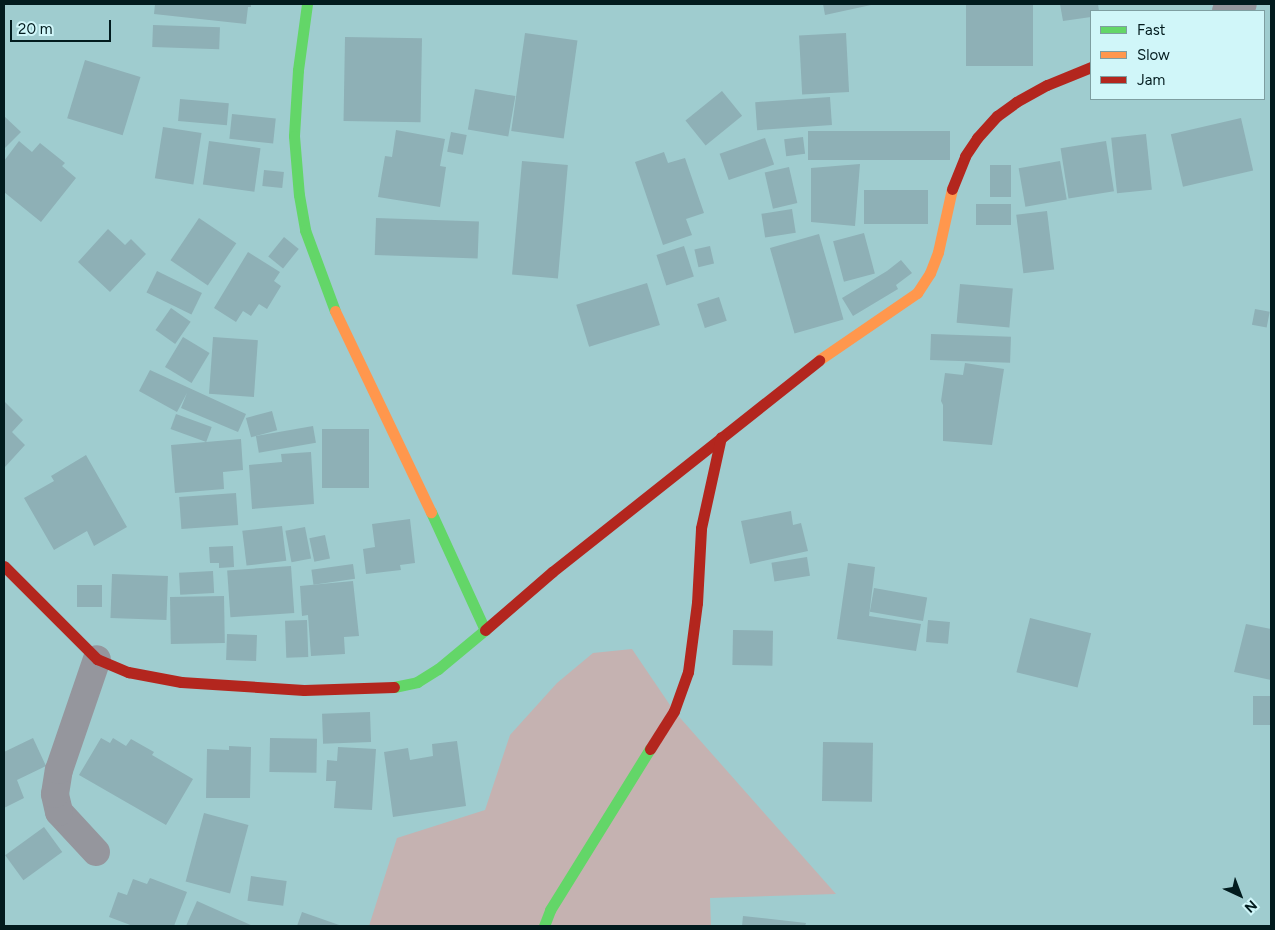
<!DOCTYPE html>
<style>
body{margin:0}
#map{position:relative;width:1275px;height:930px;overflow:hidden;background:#9fcccf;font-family:Figtree,sans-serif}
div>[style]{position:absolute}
.green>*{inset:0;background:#c5b2b1}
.building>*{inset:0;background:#8eb0b6;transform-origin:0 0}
.street>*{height:28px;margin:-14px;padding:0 14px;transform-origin:14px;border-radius:14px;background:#95969d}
.fast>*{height:11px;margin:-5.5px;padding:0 5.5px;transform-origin:5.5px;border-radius:5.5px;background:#63d668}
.slow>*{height:11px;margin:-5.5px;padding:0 5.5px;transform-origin:5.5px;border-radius:5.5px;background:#ff974d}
.jam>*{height:11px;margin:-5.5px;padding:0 5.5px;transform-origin:5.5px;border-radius:5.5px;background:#b3261e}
span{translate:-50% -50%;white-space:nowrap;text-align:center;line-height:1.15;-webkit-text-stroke:4.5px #d0f6f9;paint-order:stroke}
.frame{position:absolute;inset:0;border:5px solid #021b1e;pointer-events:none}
.legend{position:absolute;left:1090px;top:10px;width:175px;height:90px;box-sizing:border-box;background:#d0f6f9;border:1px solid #7e9ea1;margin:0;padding:6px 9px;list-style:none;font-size:15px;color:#021b1e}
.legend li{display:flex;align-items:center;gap:10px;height:25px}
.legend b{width:25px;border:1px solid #7e9ea1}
.north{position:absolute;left:1215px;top:870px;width:50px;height:50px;-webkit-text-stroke:4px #d0f6f9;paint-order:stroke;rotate:137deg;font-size:14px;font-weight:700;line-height:20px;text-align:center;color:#021b1e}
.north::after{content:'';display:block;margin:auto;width:18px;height:22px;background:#021b1e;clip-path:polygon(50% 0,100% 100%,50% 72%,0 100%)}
.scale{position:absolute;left:10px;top:20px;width:101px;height:22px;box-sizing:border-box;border:2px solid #021b1e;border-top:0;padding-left:6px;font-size:15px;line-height:18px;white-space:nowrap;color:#021b1e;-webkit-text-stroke:4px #d0f6f9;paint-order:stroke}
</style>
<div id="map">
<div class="green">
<i style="clip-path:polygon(632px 649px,674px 711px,836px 894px,710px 898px,711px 926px,369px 926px,397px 838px,485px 810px,510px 735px,557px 683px,593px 653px)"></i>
</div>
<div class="building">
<i style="clip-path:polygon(155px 4px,251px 4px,251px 7px,248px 7px,246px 24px,154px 14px)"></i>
<i style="clip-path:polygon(823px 4px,871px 4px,871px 5px,825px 15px)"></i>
<i style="left:966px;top:4px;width:67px;height:62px"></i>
<i style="clip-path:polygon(1060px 4px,1098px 4px,1099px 11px,1091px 11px,1091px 17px,1063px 21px)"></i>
<i style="left:153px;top:25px;width:67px;height:22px;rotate:2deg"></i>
<i style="left:525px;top:33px;width:53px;height:99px;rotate:8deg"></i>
<i style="left:846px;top:33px;width:59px;height:47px;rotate:87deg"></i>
<i style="left:345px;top:37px;width:77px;height:84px;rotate:1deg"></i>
<i style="left:85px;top:60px;width:58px;height:61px;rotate:17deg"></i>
<i style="left:475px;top:89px;width:41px;height:41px;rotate:10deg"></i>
<i style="left:722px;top:91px;width:32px;height:47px;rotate:51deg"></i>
<i style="left:830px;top:97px;width:28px;height:75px;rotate:86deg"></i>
<i style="left:180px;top:99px;width:49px;height:22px;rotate:5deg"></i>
<i style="left:232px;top:114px;width:44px;height:25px;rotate:6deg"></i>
<i style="clip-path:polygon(4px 116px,21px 132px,4px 149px)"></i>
<i style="left:1241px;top:118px;width:54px;height:72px;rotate:77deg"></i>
<i style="left:163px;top:127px;width:39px;height:52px;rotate:9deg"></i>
<i style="clip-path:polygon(396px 130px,445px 139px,440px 166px,446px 167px,440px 207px,378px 197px,385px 156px,392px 157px)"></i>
<i style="left:950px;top:131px;width:29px;height:142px;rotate:90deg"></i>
<i style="left:451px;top:132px;width:16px;height:20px;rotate:11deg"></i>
<i style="left:1146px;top:134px;width:56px;height:35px;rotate:84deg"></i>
<i style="left:803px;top:137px;width:17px;height:19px;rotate:83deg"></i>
<i style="left:765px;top:138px;width:28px;height:48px;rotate:71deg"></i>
<i style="clip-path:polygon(19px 141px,32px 152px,40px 143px,65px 163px,62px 166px,76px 178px,41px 222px,4px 192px,4px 161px)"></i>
<i style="left:209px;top:141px;width:52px;height:44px;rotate:8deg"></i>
<i style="left:1106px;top:141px;width:51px;height:46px;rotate:81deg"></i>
<i style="clip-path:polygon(664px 152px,668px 163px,685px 158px,704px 213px,686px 219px,692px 235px,663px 245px,635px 162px)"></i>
<i style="left:522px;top:161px;width:46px;height:114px;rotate:5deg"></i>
<i style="left:1060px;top:161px;width:39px;height:42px;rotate:80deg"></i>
<i style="clip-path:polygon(860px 164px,855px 226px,811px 222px,811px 168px)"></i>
<i style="left:990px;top:165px;width:21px;height:32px"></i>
<i style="left:789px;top:167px;width:37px;height:25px;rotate:77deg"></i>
<i style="left:264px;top:170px;width:20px;height:16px;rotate:6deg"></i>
<i style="left:928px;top:190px;width:34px;height:64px;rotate:90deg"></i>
<i style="left:976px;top:204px;width:35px;height:21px"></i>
<i style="left:792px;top:209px;width:24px;height:31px;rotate:81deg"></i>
<i style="left:1047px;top:211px;width:59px;height:31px;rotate:83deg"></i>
<i style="left:199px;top:218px;width:45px;height:51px;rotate:34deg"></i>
<i style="left:376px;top:218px;width:103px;height:37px;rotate:2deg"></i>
<i style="clip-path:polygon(108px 229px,125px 245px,131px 239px,146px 254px,110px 292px,78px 262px)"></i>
<i style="left:864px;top:233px;width:42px;height:32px;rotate:75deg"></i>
<i style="left:819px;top:234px;width:89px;height:51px;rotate:74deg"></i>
<i style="left:284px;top:237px;width:19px;height:25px;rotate:39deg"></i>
<i style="left:684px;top:246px;width:32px;height:29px;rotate:72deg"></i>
<i style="left:710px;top:246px;width:18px;height:16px;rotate:77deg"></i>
<i style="clip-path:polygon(248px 252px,280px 272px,274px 281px,281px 286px,267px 309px,259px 304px,251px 316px,243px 311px,236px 322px,214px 308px)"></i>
<i style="clip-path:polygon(901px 260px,912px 273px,896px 285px,898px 289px,853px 316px,842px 298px,887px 271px)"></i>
<i style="left:157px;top:271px;width:50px;height:24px;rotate:26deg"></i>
<i style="left:647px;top:283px;width:44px;height:74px;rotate:73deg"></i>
<i style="left:960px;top:284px;width:53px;height:39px;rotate:5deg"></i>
<i style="left:719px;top:297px;width:25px;height:23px;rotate:72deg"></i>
<i style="left:171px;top:308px;width:24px;height:27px;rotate:35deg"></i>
<i style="left:1255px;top:309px;width:15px;height:16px;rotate:11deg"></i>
<i style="left:931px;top:334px;width:80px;height:26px;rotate:2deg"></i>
<i style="left:183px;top:337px;width:31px;height:35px;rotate:31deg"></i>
<i style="left:213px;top:337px;width:45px;height:57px;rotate:4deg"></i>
<i style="clip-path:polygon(965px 363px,1004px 369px,992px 445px,943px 441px,943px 405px,941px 401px,945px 373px,963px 375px)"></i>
<i style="clip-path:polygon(150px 370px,246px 414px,238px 432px,181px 408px,187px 393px,177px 412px,139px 391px)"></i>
<i style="clip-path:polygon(4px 401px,23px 420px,12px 432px,25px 445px,4px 468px)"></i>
<i style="left:272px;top:411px;width:20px;height:27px;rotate:75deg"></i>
<i style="left:176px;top:414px;width:38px;height:16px;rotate:20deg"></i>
<i style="left:313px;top:426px;width:17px;height:58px;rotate:80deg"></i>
<i style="left:322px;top:429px;width:47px;height:59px"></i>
<i style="clip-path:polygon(241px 439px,243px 470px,223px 472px,224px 489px,175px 493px,171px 445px)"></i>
<i style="clip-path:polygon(311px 452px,314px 504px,252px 509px,249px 465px,282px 462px,281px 454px)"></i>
<i style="clip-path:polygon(86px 455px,127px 527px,94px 546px,87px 531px,54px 550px,24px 498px,54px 481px,51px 476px)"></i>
<i style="left:236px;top:493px;width:32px;height:57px;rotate:86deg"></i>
<i style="clip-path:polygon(791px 511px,793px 525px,801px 523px,808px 551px,750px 564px,741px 521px)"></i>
<i style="clip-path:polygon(410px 519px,415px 563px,400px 565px,401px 570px,366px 574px,363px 549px,375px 547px,372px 524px)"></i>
<i style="left:282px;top:526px;width:35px;height:40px;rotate:83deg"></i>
<i style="left:305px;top:527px;width:32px;height:20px;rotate:79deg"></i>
<i style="left:325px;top:535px;width:24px;height:16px;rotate:78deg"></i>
<i style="clip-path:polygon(233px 546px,234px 567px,219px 568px,219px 563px,210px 563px,209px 547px)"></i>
<i style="left:807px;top:557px;width:19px;height:36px;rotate:81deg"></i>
<i style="clip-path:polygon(848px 563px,875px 567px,869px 616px,921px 624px,916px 651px,837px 639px)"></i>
<i style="left:353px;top:564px;width:15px;height:42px;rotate:82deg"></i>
<i style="left:291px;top:566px;width:47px;height:64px;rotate:86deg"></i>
<i style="left:213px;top:571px;width:22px;height:34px;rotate:87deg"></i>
<i style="left:112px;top:574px;width:56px;height:44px;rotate:2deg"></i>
<i style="clip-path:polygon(353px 581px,359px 636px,344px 637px,345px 654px,311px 656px,308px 615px,302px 616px,300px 586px)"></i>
<i style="left:77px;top:585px;width:25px;height:22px"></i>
<i style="left:874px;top:588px;width:54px;height:24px;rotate:10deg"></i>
<i style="left:224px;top:596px;width:47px;height:54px;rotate:89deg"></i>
<i style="left:1030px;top:618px;width:63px;height:56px;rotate:14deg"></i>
<i style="left:307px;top:620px;width:37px;height:22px;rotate:88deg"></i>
<i style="left:928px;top:620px;width:22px;height:22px;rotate:5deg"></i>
<i style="clip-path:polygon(1246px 624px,1271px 629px,1271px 680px,1234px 672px)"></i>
<i style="left:733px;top:630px;width:40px;height:35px;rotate:1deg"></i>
<i style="left:227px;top:634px;width:30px;height:26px;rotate:2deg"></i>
<i style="left:1253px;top:696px;width:18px;height:29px"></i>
<i style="left:370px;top:712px;width:30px;height:48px;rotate:88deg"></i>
<i style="clip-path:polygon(33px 738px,46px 766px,17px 780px,24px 798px,4px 808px,4px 752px)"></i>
<i style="clip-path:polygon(101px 738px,110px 743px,113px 738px,126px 746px,131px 739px,154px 752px,152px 755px,193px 779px,166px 825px,79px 775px)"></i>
<i style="left:270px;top:738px;width:47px;height:34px;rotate:1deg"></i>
<i style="clip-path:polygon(457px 741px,466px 806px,393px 817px,384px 752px,408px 748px,410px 760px,433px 756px,432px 744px)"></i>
<i style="left:823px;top:742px;width:50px;height:59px;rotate:1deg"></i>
<i style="clip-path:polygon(229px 746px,251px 747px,250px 798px,206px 798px,207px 749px,229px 750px)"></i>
<i style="clip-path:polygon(338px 747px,376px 749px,372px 810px,334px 808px,336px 781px,326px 781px,327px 760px,337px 761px)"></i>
<i style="left:204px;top:813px;width:46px;height:71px;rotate:15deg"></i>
<i style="left:44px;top:827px;width:31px;height:48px;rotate:54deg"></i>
<i style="left:251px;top:876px;width:36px;height:25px;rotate:8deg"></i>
<i style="clip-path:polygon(150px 878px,187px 892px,174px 926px,133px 926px,109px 917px,118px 892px,127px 895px,133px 879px,147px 884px)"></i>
<i style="clip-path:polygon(197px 901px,253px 926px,186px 926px)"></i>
<i style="clip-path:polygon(302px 912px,342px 926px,297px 926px)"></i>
<i style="clip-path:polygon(743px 916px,806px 923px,805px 926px,742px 926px)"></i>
</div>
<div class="street">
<i style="left:1226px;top:11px;width:18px;rotate:-22deg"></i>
<i style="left:96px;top:852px;width:54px;rotate:-132.8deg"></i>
<i style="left:59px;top:812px;width:18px;rotate:-103deg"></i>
<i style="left:55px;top:794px;width:24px;rotate:-81deg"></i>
<i style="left:59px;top:770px;width:117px;rotate:-71.1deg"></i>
</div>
<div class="fast">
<i style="left:307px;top:4px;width:67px;rotate:97.8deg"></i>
<i style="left:298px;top:70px;width:66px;rotate:93.5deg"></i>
<i style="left:294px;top:136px;width:59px;rotate:85.2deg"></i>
<i style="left:299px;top:195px;width:36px;rotate:80deg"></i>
<i style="left:305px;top:230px;width:86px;rotate:69.7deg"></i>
<i style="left:394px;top:687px;width:24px;rotate:-12deg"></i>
<i style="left:417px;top:682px;width:25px;rotate:-32deg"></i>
<i style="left:438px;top:669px;width:61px;rotate:-39.7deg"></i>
<i style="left:485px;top:630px;width:130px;rotate:-114.6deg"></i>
<i style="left:544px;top:926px;width:17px;rotate:-69deg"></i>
<i style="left:550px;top:910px;width:190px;rotate:-58.2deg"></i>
</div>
<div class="slow">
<i style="left:335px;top:311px;width:223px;rotate:64.5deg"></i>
<i style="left:819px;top:360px;width:119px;rotate:-34.4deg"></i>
<i style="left:917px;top:293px;width:24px;rotate:-57deg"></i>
<i style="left:930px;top:273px;width:22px;rotate:-69deg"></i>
<i style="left:938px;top:252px;width:65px;rotate:-77.5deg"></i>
</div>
<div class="jam">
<i style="left:952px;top:189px;width:35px;rotate:-68deg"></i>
<i style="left:965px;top:156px;width:22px;rotate:-56deg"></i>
<i style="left:977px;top:138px;width:30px;rotate:-48deg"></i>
<i style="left:997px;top:116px;width:24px;rotate:-36deg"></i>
<i style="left:1016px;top:102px;width:35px;rotate:-29deg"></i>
<i style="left:1047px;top:85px;width:48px;rotate:-22.2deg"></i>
<i style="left:4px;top:566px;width:132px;rotate:45deg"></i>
<i style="left:97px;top:659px;width:34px;rotate:23deg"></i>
<i style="left:128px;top:672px;width:54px;rotate:10.7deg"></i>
<i style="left:181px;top:682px;width:123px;rotate:3.7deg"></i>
<i style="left:304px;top:690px;width:90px;rotate:-1.9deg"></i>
<i style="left:485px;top:630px;width:89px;rotate:-40.9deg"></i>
<i style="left:552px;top:572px;width:341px;rotate:-38.4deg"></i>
<i style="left:650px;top:749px;width:45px;rotate:-57.7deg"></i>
<i style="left:674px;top:711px;width:41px;rotate:-70.3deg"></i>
<i style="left:688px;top:672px;width:70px;rotate:-82.6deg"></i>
<i style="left:697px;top:603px;width:75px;rotate:-86.9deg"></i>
<i style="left:701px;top:528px;width:93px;rotate:-77.6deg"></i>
</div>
<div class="frame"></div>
<ul class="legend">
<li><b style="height:6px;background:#63d668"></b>Fast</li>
<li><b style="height:6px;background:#ff974d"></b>Slow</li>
<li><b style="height:6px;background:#b3261e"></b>Jam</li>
</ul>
<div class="north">N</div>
<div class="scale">20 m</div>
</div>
